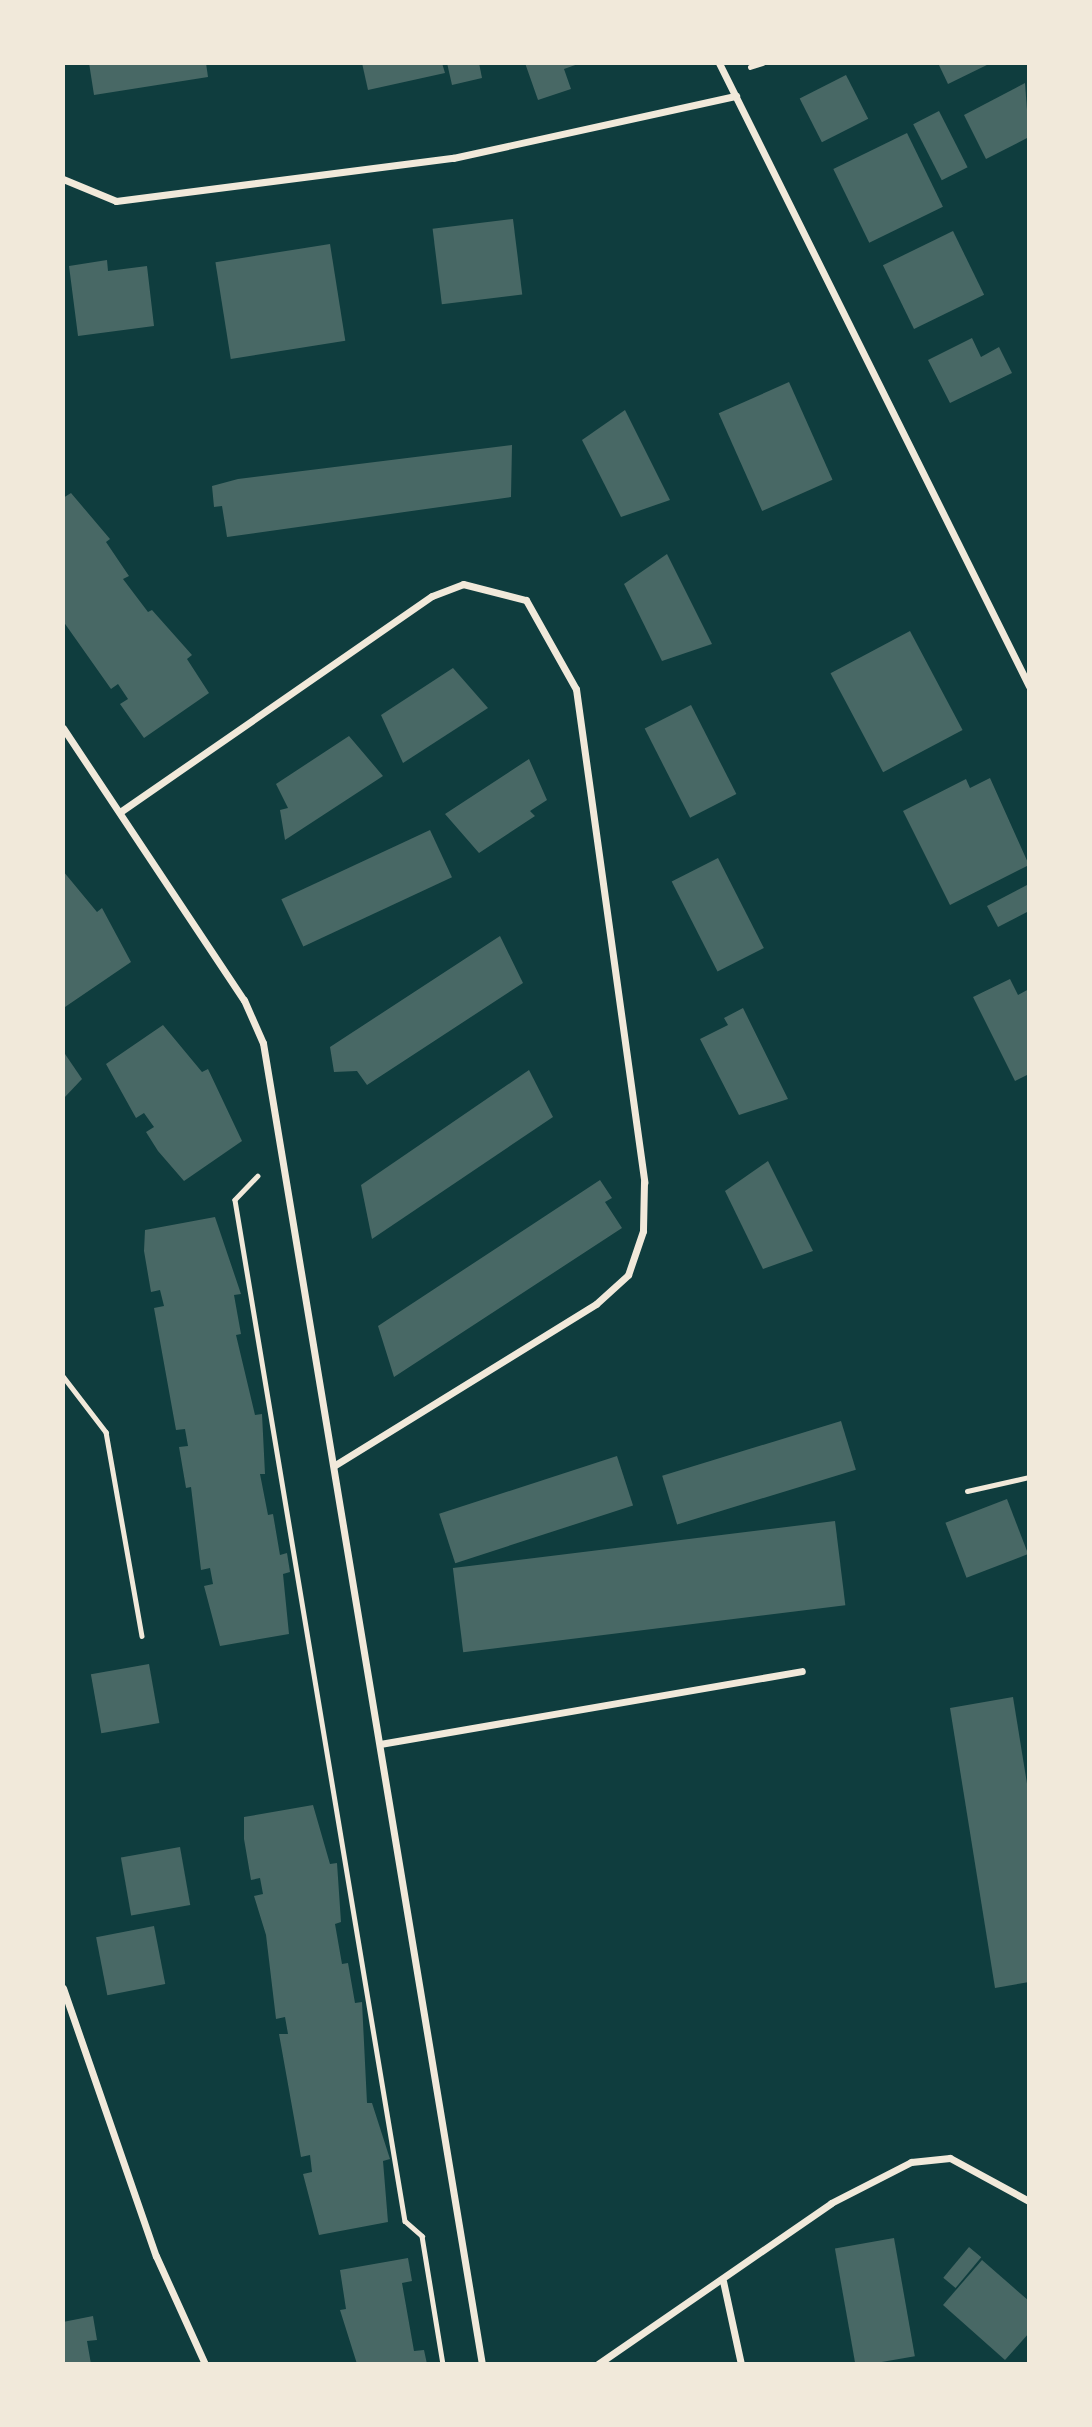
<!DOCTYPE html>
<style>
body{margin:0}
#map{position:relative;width:1092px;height:2427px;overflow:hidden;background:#0f3d3e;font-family:Bitter,serif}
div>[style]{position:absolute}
.building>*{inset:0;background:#486865;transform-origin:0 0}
.path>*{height:4.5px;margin:-2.25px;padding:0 2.25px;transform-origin:2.25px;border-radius:2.25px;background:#f1e9da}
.service>*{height:5px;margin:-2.5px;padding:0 2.5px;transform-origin:2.5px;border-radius:2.5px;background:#f1e9da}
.minor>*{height:7px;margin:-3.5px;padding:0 3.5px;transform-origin:3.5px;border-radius:3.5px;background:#f1e9da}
span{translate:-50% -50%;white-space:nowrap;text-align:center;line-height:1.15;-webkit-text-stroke:5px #f1e9da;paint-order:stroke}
.frame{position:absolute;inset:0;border:65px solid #f1e9da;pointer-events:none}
</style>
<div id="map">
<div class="building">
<i style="clip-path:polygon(89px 63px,206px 63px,208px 77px,94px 95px)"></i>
<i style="clip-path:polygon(362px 63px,442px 63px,445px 73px,368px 90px)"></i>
<i style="clip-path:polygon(447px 63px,479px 63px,482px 78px,452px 85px)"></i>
<i style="clip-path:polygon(525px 63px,581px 63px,564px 69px,571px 89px,538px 100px)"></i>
<i style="clip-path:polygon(938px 63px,991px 63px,948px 84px)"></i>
<i style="left:846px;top:75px;width:49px;height:52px;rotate:63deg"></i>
<i style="clip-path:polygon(1025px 83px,1029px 137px,986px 159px,964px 115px)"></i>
<i style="left:939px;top:111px;width:63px;height:29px;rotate:63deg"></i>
<i style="left:907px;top:133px;width:82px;height:82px;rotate:64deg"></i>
<i style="left:513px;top:219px;width:76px;height:81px;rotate:83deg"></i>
<i style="left:953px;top:231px;width:71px;height:78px;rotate:64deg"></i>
<i style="left:330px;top:244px;width:98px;height:116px;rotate:81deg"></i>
<i style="clip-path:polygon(107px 260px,108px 271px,147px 266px,154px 326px,78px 336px,69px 266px)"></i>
<i style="clip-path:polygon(972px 338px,981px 357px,999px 347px,1012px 373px,950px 403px,928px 360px)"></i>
<i style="left:789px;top:382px;width:107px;height:77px;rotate:66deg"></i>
<i style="clip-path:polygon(625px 410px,670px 500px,621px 517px,582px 440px)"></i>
<i style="clip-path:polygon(512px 445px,511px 497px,227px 537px,222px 506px,214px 507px,212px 486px,238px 479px)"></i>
<i style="clip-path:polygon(71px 493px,110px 539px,106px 542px,129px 576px,123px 579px,148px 612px,152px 610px,192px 655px,187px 659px,209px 693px,144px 738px,120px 704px,128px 699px,118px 684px,111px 689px,63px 621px,63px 498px)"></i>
<i style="clip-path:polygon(667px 554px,712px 644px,662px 661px,624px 584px)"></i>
<i style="left:910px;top:631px;width:112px;height:90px;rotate:62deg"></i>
<i style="clip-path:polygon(453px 668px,488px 708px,403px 763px,381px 715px)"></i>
<i style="left:691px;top:705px;width:100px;height:52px;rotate:63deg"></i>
<i style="clip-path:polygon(349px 736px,383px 776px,285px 840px,280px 810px,288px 808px,276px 784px)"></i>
<i style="clip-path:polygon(529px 759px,547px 800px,530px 811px,535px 816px,479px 853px,445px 814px)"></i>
<i style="clip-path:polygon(990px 778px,1029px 865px,950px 905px,903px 811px,966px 779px,970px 788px)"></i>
<i style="left:430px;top:830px;width:52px;height:164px;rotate:65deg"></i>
<i style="left:718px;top:858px;width:101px;height:52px;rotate:63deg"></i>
<i style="clip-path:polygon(63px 871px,97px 912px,102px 908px,131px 962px,65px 1007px)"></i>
<i style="clip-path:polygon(1029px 884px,1029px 911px,998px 927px,987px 906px)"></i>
<i style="clip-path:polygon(500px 936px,523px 983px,367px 1085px,357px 1071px,334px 1072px,330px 1047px)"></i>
<i style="clip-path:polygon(1010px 979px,1018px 995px,1029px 989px,1029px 1074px,1015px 1081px,973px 997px)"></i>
<i style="clip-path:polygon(743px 1008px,788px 1099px,739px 1115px,700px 1039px,728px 1025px,724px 1018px)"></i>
<i style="clip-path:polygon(163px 1025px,202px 1072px,208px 1069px,242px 1141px,184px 1181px,158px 1151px,146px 1132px,154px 1127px,144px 1113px,136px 1118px,106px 1064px)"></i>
<i style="clip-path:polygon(63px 1051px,82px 1079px,63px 1099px)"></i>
<i style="clip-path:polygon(529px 1070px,553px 1117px,372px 1239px,361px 1185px)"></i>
<i style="clip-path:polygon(768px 1161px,813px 1251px,763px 1269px,725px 1191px)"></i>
<i style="clip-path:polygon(600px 1180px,612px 1198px,605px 1202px,622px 1228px,394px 1377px,378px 1326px)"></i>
<i style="clip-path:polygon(215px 1217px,241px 1294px,234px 1295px,241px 1334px,236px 1335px,255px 1415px,262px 1414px,265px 1474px,260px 1474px,268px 1515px,273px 1514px,280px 1555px,287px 1553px,290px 1572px,283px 1574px,289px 1634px,220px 1646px,204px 1586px,213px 1584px,210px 1568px,201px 1570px,191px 1487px,186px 1488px,179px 1447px,188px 1446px,185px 1429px,176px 1430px,154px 1308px,164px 1306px,160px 1290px,151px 1292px,144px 1251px,145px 1230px)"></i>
<i style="left:841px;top:1421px;width:51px;height:187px;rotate:73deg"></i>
<i style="left:617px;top:1456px;width:52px;height:187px;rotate:72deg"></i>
<i style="left:1007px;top:1499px;width:59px;height:66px;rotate:69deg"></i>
<i style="left:835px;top:1521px;width:85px;height:385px;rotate:83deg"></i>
<i style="left:149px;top:1664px;width:60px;height:59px;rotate:80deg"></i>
<i style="clip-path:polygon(1013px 1697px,1029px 1796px,1029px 1982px,995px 1988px,950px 1708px)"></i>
<i style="clip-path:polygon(313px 1805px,330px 1864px,337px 1863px,341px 1922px,335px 1924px,342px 1964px,348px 1963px,355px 2003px,362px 2002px,367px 2103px,372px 2103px,390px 2159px,383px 2161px,388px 2222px,319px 2235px,303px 2174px,312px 2172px,310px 2155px,301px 2157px,279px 2034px,288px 2034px,285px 2017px,276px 2019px,266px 1935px,254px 1896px,263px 1894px,260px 1878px,251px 1880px,244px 1839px,244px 1817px)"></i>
<i style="left:180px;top:1847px;width:59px;height:60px;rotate:80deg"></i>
<i style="left:154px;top:1926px;width:59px;height:59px;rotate:79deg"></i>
<i style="left:894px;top:2238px;width:120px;height:60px;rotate:80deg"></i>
<i style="left:969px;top:2247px;width:16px;height:40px;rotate:40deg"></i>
<i style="clip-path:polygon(408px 2258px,412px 2281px,402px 2283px,414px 2351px,424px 2350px,427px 2364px,357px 2364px,340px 2310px,346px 2309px,340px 2270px)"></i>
<i style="clip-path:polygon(982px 2260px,1029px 2301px,1029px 2333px,1005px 2360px,943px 2305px)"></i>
<i style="clip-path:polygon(93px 2316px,97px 2340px,87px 2341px,91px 2364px,63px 2364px,63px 2322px)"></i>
</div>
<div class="path">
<i style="left:750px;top:67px;width:13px;rotate:-18deg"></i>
<i style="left:258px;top:1176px;width:33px;rotate:134deg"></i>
<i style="left:235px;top:1200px;width:1035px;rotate:80.55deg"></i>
<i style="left:405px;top:2221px;width:23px;rotate:41deg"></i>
<i style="left:422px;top:2236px;width:130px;rotate:80.7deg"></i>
<i style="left:63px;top:1376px;width:71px;rotate:52.5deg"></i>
<i style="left:106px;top:1432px;width:207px;rotate:80deg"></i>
</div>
<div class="service">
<i style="left:967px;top:1491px;width:64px;rotate:-12.7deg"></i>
</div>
<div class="minor">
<i style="left:719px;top:63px;width:696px;rotate:63.55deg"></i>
<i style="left:63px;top:179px;width:57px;rotate:22.5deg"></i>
<i style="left:116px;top:201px;width:340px;rotate:-7.3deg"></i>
<i style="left:453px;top:158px;width:290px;rotate:-12.4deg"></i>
<i style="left:63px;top:728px;width:327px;rotate:56.4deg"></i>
<i style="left:244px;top:1000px;width:47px;rotate:66.2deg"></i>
<i style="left:263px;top:1043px;width:1339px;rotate:80.59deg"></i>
<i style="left:120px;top:812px;width:379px;rotate:-34.7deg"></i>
<i style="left:432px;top:596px;width:33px;rotate:-21deg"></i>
<i style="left:463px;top:584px;width:65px;rotate:14.3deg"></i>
<i style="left:526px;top:600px;width:102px;rotate:60.7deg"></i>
<i style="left:576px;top:689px;width:498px;rotate:82.1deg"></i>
<i style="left:644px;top:1182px;width:49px;rotate:91.2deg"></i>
<i style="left:643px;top:1231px;width:46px;rotate:108.8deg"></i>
<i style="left:628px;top:1275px;width:43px;rotate:137.8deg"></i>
<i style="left:596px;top:1304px;width:308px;rotate:148.3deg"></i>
<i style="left:380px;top:1744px;width:428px;rotate:-9.8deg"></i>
<i style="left:63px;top:1988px;width:284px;rotate:70.9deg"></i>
<i style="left:156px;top:2256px;width:119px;rotate:65.6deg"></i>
<i style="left:723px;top:2281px;width:85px;rotate:77.8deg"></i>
<i style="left:598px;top:2364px;width:283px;rotate:-34.6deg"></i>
<i style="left:831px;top:2203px;width:90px;rotate:-27.1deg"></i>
<i style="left:911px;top:2162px;width:39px;rotate:-6deg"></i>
<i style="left:950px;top:2158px;width:90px;rotate:28.6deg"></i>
</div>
<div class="frame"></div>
</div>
